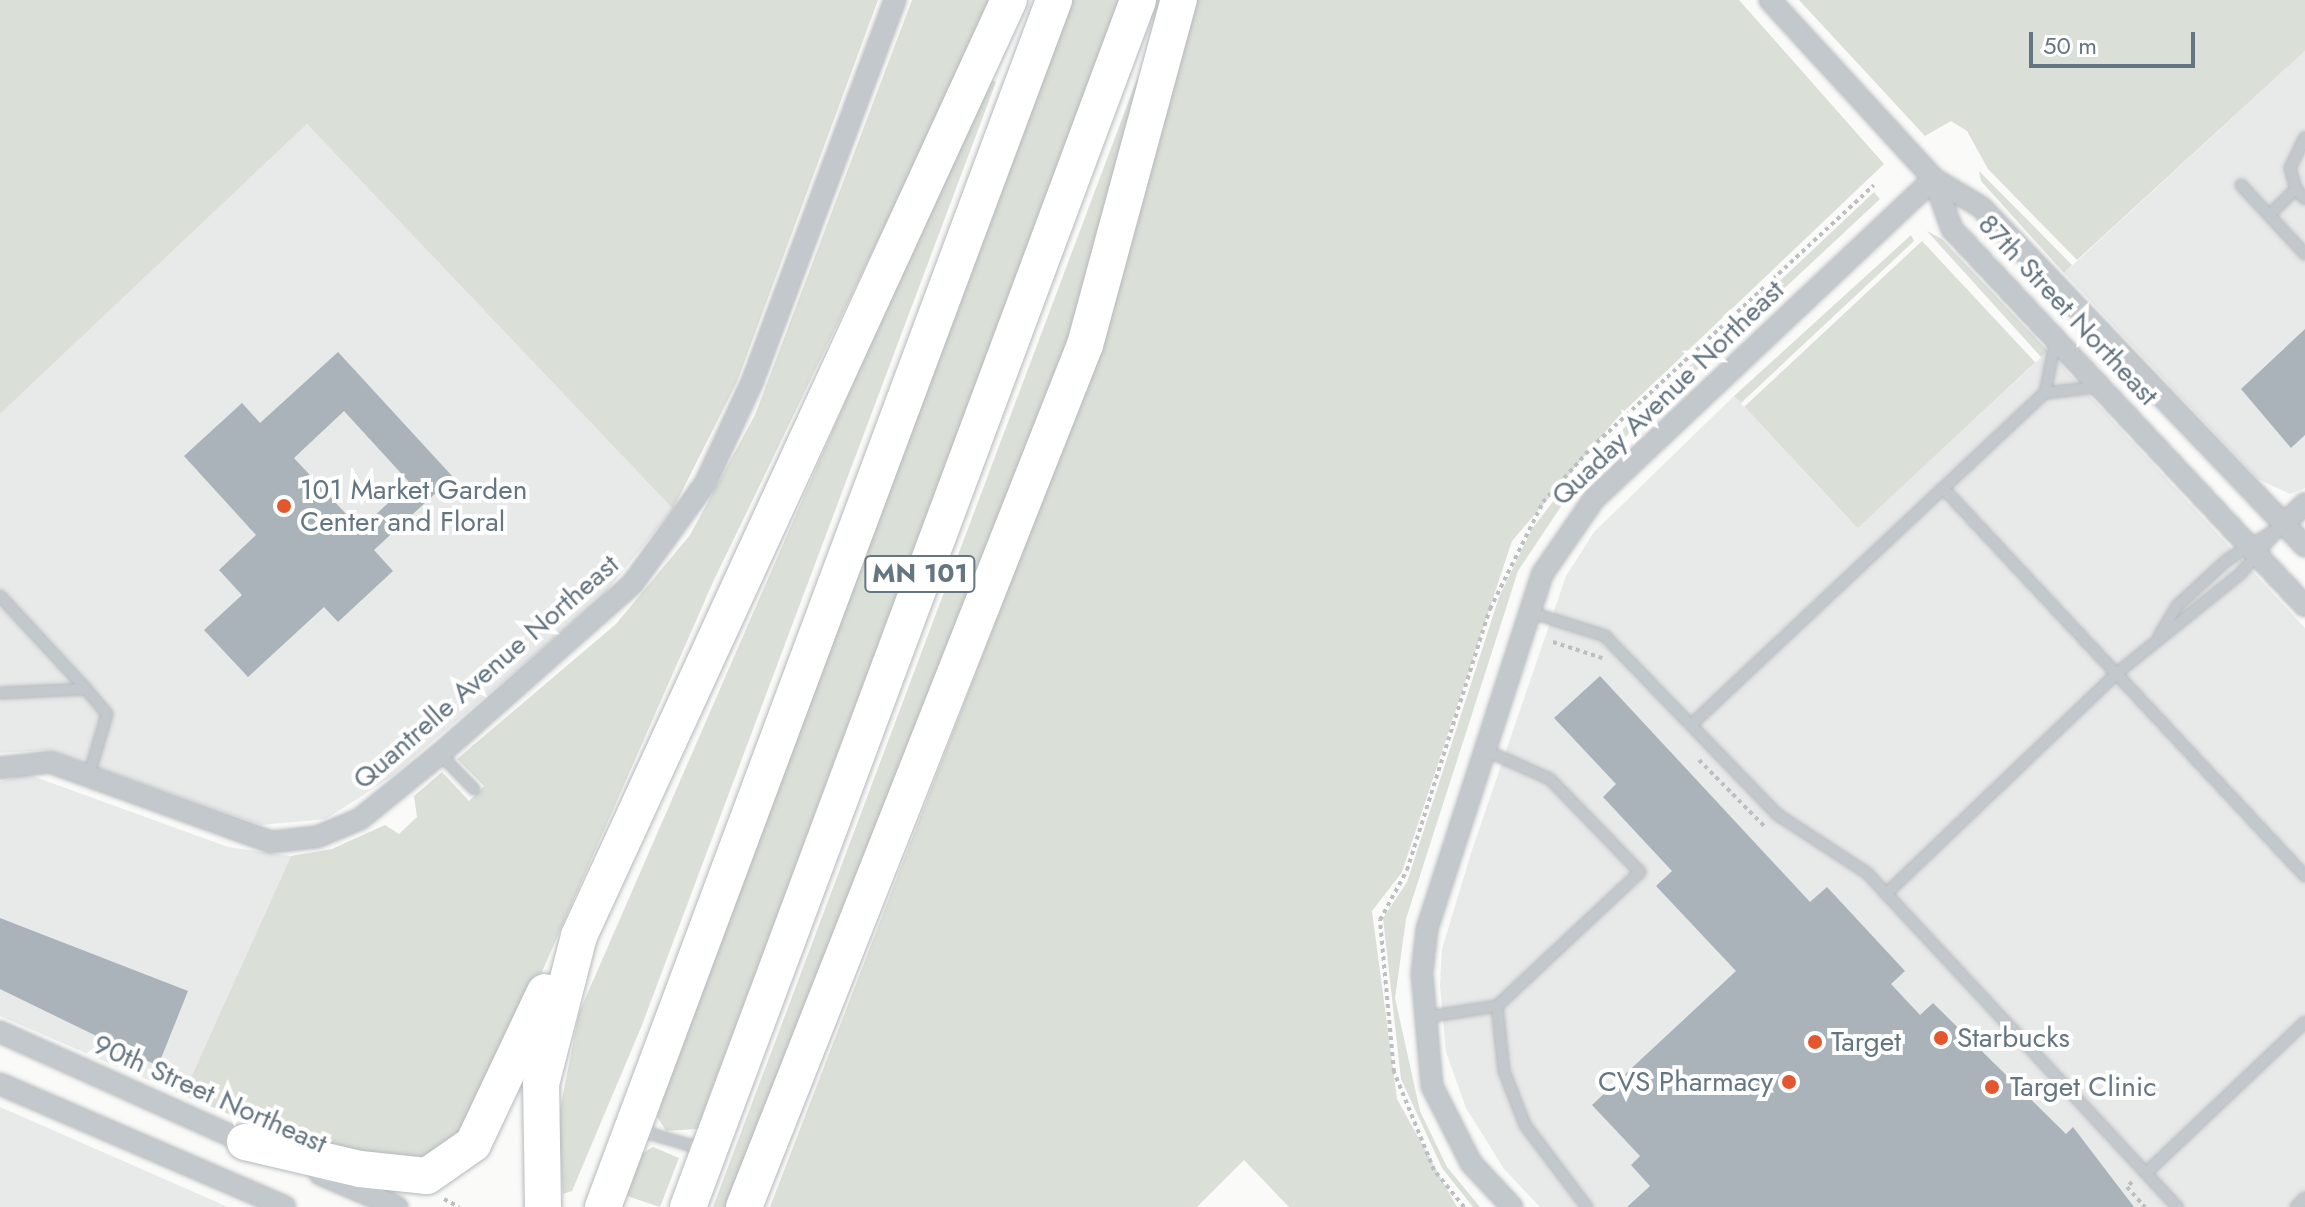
<!DOCTYPE html>
<style>
body{margin:0}
#map{position:relative;width:2305px;height:1207px;overflow:hidden;background:#fafaf8;font-family:Jost,sans-serif}
div>[style]{position:absolute}
.built>*{inset:0;background:#e8e9e9}
.green>*{inset:0;background:#dadfd7;transform-origin:0 0}
.building>*{inset:0;background:#aab3b9}
.path>*{height:4px;margin-top:-2px;transform-origin:0;background:repeating-linear-gradient(90deg,#bbbfc2 0 4px,transparent 0 8px)}
.roads{filter:drop-shadow(0 0 2px #b4b9bd) drop-shadow(0 0 2px #b4b9bd)}
.lane>*{height:10px;margin:-5px;padding:0 5px;transform-origin:5px;border-radius:5px;background:#c3c8cc}
.street>*{height:20px;margin:-10px;padding:0 10px;transform-origin:10px;border-radius:10px;background:#c3c8cc}
.highway>*{height:36px;margin:-18px;padding:0 18px;transform-origin:18px;border-radius:18px;background:#fff}
.dots>*{width:22px;height:22px;translate:-50% -50%;box-sizing:border-box;border:4px solid #fff;border-radius:50%}
span{translate:-50% -50%;white-space:nowrap;text-align:center;line-height:1.15;-webkit-text-stroke:8px #fff;paint-order:stroke}
.shield-label span{padding:2px 6px;background:#fff;border:2px solid;border-radius:6px;-webkit-text-stroke-width:0}
.shield-label{font-size:26px;color:#657683;font-weight:700}
.street-label{font-size:28px;color:#657683}
.poi-label{font-size:28px;color:#657683}
.left{translate:0 -50%;text-align:left}
.right{translate:-100% -50%;text-align:right}
.scale{position:absolute;left:2029px;top:32px;width:166px;height:36px;box-sizing:border-box;border:4px solid #657683;border-top:0;padding-left:10px;font-size:24px;line-height:28px;white-space:nowrap;color:#657683;-webkit-text-stroke:6px #fff;paint-order:stroke}
</style>
<div id="map">
<div class="built">
<i style="clip-path:polygon(2305px 51px,2305px 488px,2290px 494px,2258px 479px,2064px 273px)"></i>
<i style="clip-path:polygon(307px 124px,673px 509px,602px 597px,391px 777px,326px 819px,261px 825px,49px 750px,0 753px,0 414px)"></i>
<i style="clip-path:polygon(2048px 351px,2305px 628px,2305px 1207px,1540px 1207px,1504px 1169px,1466px 1108px,1446px 1052px,1440px 985px,1442px 949px,1471px 853px,1566px 576px,1594px 532px,1734px 396px,1857px 528px)"></i>
<i style="clip-path:polygon(27px 774px,228px 847px,291px 856px,183px 1095px,0 1016px,0 782px)"></i>
<i style="clip-path:polygon(0 1107px,228px 1207px,0 1207px)"></i>
</div>
<div class="green">
<i style="clip-path:polygon(0 0,878px 0,737px 382px,673px 509px,307px 124px,0 414px)"></i>
<i style="clip-path:polygon(912px 0,994px 0,713px 582px,473px 1129px,416px 1162px,281px 1136px,183px 1095px,291px 856px,332px 849px,385px 825px,399px 834px,417px 817px,414px 796px,442px 772px,469px 801px,484px 786px,457px 759px,616px 624px,690px 535px,755px 415px)"></i>
<i style="clip-path:polygon(1072px 0,1119px 0,697px 1129px,666px 1131px,656px 1115px)"></i>
<i style="clip-path:polygon(1188px 0,1739px 0,1884px 164px,1618px 417px,1512px 541px,1402px 872px,1372px 911px,1397px 1099px,1457px 1207px,1289px 1207px,1244px 1160px,1197px 1207px,770px 1207px,1007px 592px,1077px 388px)"></i>
<i style="clip-path:polygon(1799px 0,2305px 0,2305px 51px,2077px 260px,1988px 169px,1967px 131px,1951px 121px,1925px 136px)"></i>
<i style="clip-path:polygon(986px 78px,996px 82px,642px 1025px,572px 1191px,563px 1194px,558px 1120px,579px 1013px)"></i>
<i style="clip-path:polygon(1137px 79px,1146px 82px,1071px 348px,734px 1207px,713px 1207px)"></i>
<i style="clip-path:polygon(1979px 171px,2072px 265px,2064px 273px,1981px 181px)"></i>
<i style="clip-path:polygon(1874px 192px,1880px 199px,1578px 481px,1518px 571px,1406px 919px,1395px 998px,1420px 1111px,1447px 1167px,1480px 1207px,1473px 1207px,1442px 1168px,1401px 1079px,1383px 918px,1407px 882px,1499px 597px,1532px 529px,1571px 478px)"></i>
<i style="clip-path:polygon(1927px 231px,1942px 239px,2048px 351px,2041px 357px)"></i>
<i style="clip-path:polygon(1911px 235px,1914px 241px,1741px 403px,1734px 396px)"></i>
<i style="left:1922px;top:241px;width:166px;height:243px;rotate:47deg"></i>
<i style="clip-path:polygon(653px 1147px,679px 1158px,660px 1207px,627px 1196px,641px 1154px)"></i>
</div>
<div class="building">
<i style="clip-path:polygon(2305px 329px,2305px 435px,2291px 448px,2241px 389px)"></i>
<i style="clip-path:polygon(evenodd,338px 352px,453px 477px,374px 550px,393px 571px,338px 622px,324px 607px,248px 677px,204px 630px,242px 595px,219px 570px,256px 535px,184px 456px,242px 403px,260px 423px,338px 352px,344px 411px,410px 483px,360px 529px,294px 458px,344px 411px)"></i>
<i style="clip-path:polygon(1600px 676px,1810px 902px,1827px 887px,1905px 971px,1891px 984px,1920px 1015px,1933px 1003px,2066px 1134px,2073px 1127px,2134px 1207px,1627px 1207px,1650px 1186px,1631px 1165px,1640px 1156px,1592px 1105px,1736px 971px,1656px 886px,1672px 871px,1603px 797px,1616px 784px,1554px 718px)"></i>
<i style="clip-path:polygon(0 918px,188px 991px,158px 1066px,0 989px)"></i>
</div>
<div class="path">
<i style="left:1553px;top:642px;width:52px;rotate:18.1deg"></i>
<i style="left:1699px;top:760px;width:95px;rotate:45.4deg"></i>
<i style="left:2132px;top:1182px;width:7px;rotate:135deg"></i>
<i style="left:2127px;top:1187px;width:27px;rotate:48deg"></i>
<i style="left:444px;top:1199px;width:17px;rotate:28deg"></i>
<i style="left:1464px;top:1207px;width:48px;rotate:-129deg"></i>
<i style="left:1434px;top:1170px;width:106px;rotate:-112.2deg"></i>
<i style="left:1394px;top:1072px;width:153px;rotate:-95.3deg"></i>
<i style="left:1380px;top:920px;width:57px;rotate:-61.6deg"></i>
<i style="left:1407px;top:870px;width:274px;rotate:-72.4deg"></i>
<i style="left:1490px;top:609px;width:119px;rotate:-63.6deg"></i>
<i style="left:1543px;top:502px;width:72px;rotate:-48.4deg"></i>
<i style="left:1591px;top:448px;width:386px;rotate:-42.9deg"></i>
</div>
<div class="roads">
<div class="lane">
<i style="left:2241px;top:185px;width:94px;rotate:47.2deg"></i>
<i style="left:2296px;top:189px;width:22px;rotate:-106deg"></i>
<i style="left:2290px;top:168px;width:34px;rotate:-64deg"></i>
<i style="left:2269px;top:215px;width:37px;rotate:-44deg"></i>
<i style="left:2296px;top:189px;width:13px;rotate:48deg"></i>
<i style="left:2055px;top:343px;width:51px;rotate:101.3deg"></i>
<i style="left:2045px;top:393px;width:52px;rotate:-6.6deg"></i>
<i style="left:1944px;top:489px;width:529px;rotate:46.99deg"></i>
<i style="left:0;top:596px;width:127px;rotate:47.2deg"></i>
<i style="left:1530px;top:612px;width:79px;rotate:17.7deg"></i>
<i style="left:1605px;top:636px;width:249px;rotate:46deg"></i>
<i style="left:1778px;top:815px;width:106px;rotate:33.1deg"></i>
<i style="left:1867px;top:873px;width:456px;rotate:47.1deg"></i>
<i style="left:0;top:693px;width:86px;rotate:-2.7deg"></i>
<i style="left:86px;top:689px;width:33px;rotate:50deg"></i>
<i style="left:107px;top:714px;width:64px;rotate:106.4deg"></i>
<i style="left:1692px;top:724px;width:484px;rotate:-43.2deg"></i>
<i style="left:440px;top:754px;width:49px;rotate:45.8deg"></i>
<i style="left:1886px;top:894px;width:320px;rotate:-43.7deg"></i>
<i style="left:2117px;top:673px;width:158px;rotate:-38.8deg"></i>
<i style="left:2240px;top:574px;width:67px;rotate:-48.7deg"></i>
<i style="left:2284px;top:524px;width:67px;rotate:147.7deg"></i>
<i style="left:2227px;top:560px;width:68px;rotate:137.4deg"></i>
<i style="left:2177px;top:606px;width:35px;rotate:121deg"></i>
<i style="left:1497px;top:1006px;width:65px;rotate:83.9deg"></i>
<i style="left:1504px;top:1071px;width:58px;rotate:68.7deg"></i>
<i style="left:1525px;top:1125px;width:103px;rotate:52.9deg"></i>
<i style="left:1426px;top:1017px;width:72px;rotate:-8.8deg"></i>
<i style="left:1497px;top:1006px;width:196px;rotate:-43.1deg"></i>
<i style="left:1640px;top:872px;width:129px;rotate:-134.1deg"></i>
<i style="left:1550px;top:779px;width:71px;rotate:-156deg"></i>
<i style="left:638px;top:1130px;width:68px;rotate:16.3deg"></i>
<i style="left:2146px;top:1173px;width:219px;rotate:-43.5deg"></i>
<i style="left:2296px;top:1207px;width:13px;rotate:-45deg"></i>
</div>
<div class="street">
<i style="left:1934px;top:179px;width:53px;rotate:70.2deg"></i>
<i style="left:1952px;top:229px;width:516px;rotate:46.88deg"></i>
<i style="left:1934px;top:179px;width:55px;rotate:30.8deg"></i>
<i style="left:1981px;top:207px;width:469px;rotate:46.3deg"></i>
<i style="left:2284px;top:524px;width:29px;rotate:-44deg"></i>
<i style="left:0;top:768px;width:50px;rotate:-6.8deg"></i>
<i style="left:50px;top:762px;width:235px;rotate:19.9deg"></i>
<i style="left:271px;top:842px;width:46px;rotate:-6.2deg"></i>
<i style="left:317px;top:837px;width:47px;rotate:-22.7deg"></i>
<i style="left:360px;top:819px;width:103px;rotate:-39.1deg"></i>
<i style="left:440px;top:754px;width:258px;rotate:-41.5deg"></i>
<i style="left:633px;top:583px;width:122px;rotate:-54deg"></i>
<i style="left:705px;top:484px;width:115px;rotate:-65.2deg"></i>
<i style="left:753px;top:380px;width:406px;rotate:-69.5deg"></i>
<i style="left:0;top:1032px;width:278px;rotate:24.2deg"></i>
<i style="left:0;top:1084px;width:310px;rotate:23.3deg"></i>
<i style="left:320px;top:1174px;width:84px;rotate:23.2deg"></i>
<i style="left:1512px;top:1207px;width:60px;rotate:-133deg"></i>
<i style="left:1471px;top:1163px;width:86px;rotate:-116.9deg"></i>
<i style="left:1432px;top:1086px;width:113px;rotate:-95.1deg"></i>
<i style="left:1422px;top:973px;width:44px;rotate:-83.5deg"></i>
<i style="left:1427px;top:929px;width:374px;rotate:-72deg"></i>
<i style="left:1543px;top:573px;width:90px;rotate:-55.4deg"></i>
<i style="left:1594px;top:499px;width:467px;rotate:-43.3deg"></i>
<i style="left:1934px;top:179px;width:243px;rotate:-132.5deg"></i>
</div>
<div class="highway">
<i style="left:245px;top:1142px;width:118px;rotate:13.2deg"></i>
<i style="left:360px;top:1169px;width:67px;rotate:6deg"></i>
<i style="left:427px;top:1176px;width:56px;rotate:-34.8deg"></i>
<i style="left:473px;top:1144px;width:168px;rotate:-64.7deg"></i>
<i style="left:543px;top:1207px;width:123px;rotate:-90.9deg"></i>
<i style="left:541px;top:1084px;width:153px;rotate:-75.6deg"></i>
<i style="left:579px;top:936px;width:1030px;rotate:-65.33deg"></i>
<i style="left:603px;top:1207px;width:1289px;rotate:-69.51deg"></i>
<i style="left:688px;top:1207px;width:1288px;rotate:-69.55deg"></i>
<i style="left:744px;top:1207px;width:927px;rotate:-68.42deg"></i>
<i style="left:1085px;top:345px;width:358px;rotate:-74.8deg"></i>
</div>
</div>
<div class="dots">
<i style="left:284px;top:506px;background:#e4572e"></i>
<i style="left:1941px;top:1038px;background:#e4572e"></i>
<i style="left:1815px;top:1042px;background:#e4572e"></i>
<i style="left:1789px;top:1082px;background:#e4572e"></i>
<i style="left:1992px;top:1087px;background:#e4572e"></i>
</div>
<div class="shield-label">
<span style="left:920px;top:574px">MN 101</span>
</div>
<div class="street-label">
<span style="left:2068px;top:310px;rotate:47deg">87th Street Northeast</span>
<span style="left:1668px;top:393px;rotate:-44deg">Quaday Avenue Northeast</span>
<span style="left:486px;top:672px;rotate:-41deg">Quantrelle Avenue Northeast</span>
<span style="left:210px;top:1094px;rotate:24deg">90th Street Northeast</span>
</div>
<div class="poi-label">
<span class="left" style="left:300px;top:506px">101 Market Garden<br>Center and Floral</span>
<span class="left" style="left:1957px;top:1038px">Starbucks</span>
<span class="left" style="left:1831px;top:1042px">Target</span>
<span class="right" style="left:1773px;top:1082px">CVS Pharmacy</span>
<span class="left" style="left:2010px;top:1087px">Target Clinic</span>
</div>
<div class="scale">50 m</div>
</div>
